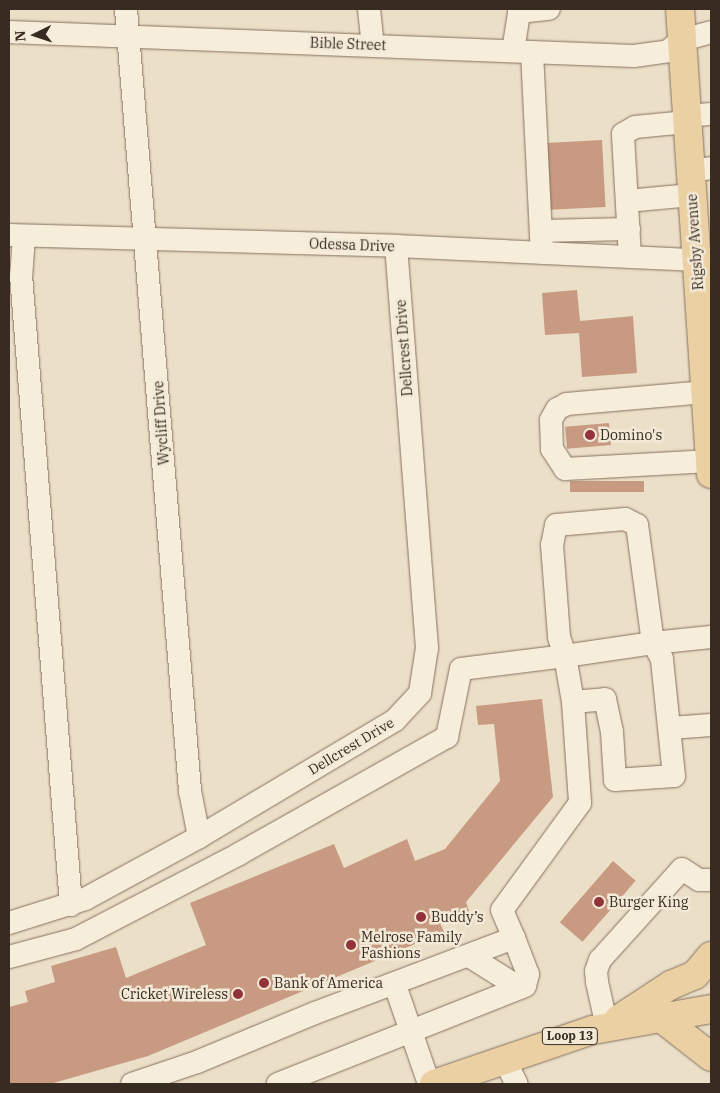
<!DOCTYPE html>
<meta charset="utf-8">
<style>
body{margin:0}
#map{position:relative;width:720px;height:1093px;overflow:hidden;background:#ebdfc8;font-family:"IBM Plex Serif",serif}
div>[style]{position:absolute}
.building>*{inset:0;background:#c79a81;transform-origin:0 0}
.roads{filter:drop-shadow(0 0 1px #86715e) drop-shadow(0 0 1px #86715e)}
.minor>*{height:22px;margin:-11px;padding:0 11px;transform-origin:11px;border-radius:11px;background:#f7eddb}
.major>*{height:28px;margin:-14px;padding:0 14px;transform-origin:14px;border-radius:14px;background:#ebd0a3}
.dots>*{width:14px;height:14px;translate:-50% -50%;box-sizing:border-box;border:2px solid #f3e9d7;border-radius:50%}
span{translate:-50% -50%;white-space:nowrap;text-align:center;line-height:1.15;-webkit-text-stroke:5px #f3e9d7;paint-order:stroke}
.shield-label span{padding:1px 4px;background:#f3e9d7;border:1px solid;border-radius:4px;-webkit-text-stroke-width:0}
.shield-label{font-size:12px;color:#382b21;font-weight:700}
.street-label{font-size:14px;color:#382b21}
.poi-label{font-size:14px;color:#382b21}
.left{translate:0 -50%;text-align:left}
.right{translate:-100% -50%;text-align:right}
.frame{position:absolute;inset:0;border:10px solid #382b21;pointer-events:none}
.north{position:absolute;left:10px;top:10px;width:50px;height:50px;-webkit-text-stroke:4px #f3e9d7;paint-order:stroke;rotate:266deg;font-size:14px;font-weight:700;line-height:20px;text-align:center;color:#382b21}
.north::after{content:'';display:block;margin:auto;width:18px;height:22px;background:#382b21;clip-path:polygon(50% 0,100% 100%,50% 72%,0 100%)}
</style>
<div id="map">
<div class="building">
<i style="left:602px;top:140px;width:67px;height:60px;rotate:87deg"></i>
<i style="clip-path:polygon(577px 290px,580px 321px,633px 316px,637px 373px,582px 377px,579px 333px,545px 335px,542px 293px)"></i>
<i style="left:609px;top:423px;width:22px;height:44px;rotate:85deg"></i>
<i style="left:644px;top:481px;width:11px;height:74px;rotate:90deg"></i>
<i style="clip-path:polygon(542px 699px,553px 797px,466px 902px,469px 911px,440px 923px,444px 932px,148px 1056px,50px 1084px,9px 1084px,9px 1007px,28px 1002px,25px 991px,55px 982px,51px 966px,116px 947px,126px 978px,206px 945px,190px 903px,334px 844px,344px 868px,407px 839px,415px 861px,445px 849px,500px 781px,494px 724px,478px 725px,476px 706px)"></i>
<i style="left:613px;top:861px;width:30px;height:81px;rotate:41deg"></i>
</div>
<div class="roads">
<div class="minor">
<i style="left:126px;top:9px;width:785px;rotate:85.32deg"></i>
<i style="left:190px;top:791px;width:47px;rotate:78.9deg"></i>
<i style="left:369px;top:9px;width:36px;rotate:84deg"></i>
<i style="left:9px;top:32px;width:625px;rotate:2.2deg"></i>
<i style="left:634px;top:56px;width:34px;rotate:-8deg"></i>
<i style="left:668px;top:51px;width:18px;rotate:-38deg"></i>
<i style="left:682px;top:40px;width:30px;rotate:-15deg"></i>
<i style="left:513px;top:51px;width:39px;rotate:-81deg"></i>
<i style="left:519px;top:12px;width:30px;rotate:-6deg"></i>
<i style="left:532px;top:52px;width:201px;rotate:87.2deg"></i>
<i style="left:687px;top:116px;width:24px;rotate:-5deg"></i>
<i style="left:690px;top:171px;width:21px;rotate:-8deg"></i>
<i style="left:627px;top:201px;width:65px;rotate:-5.3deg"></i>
<i style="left:541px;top:231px;width:88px;rotate:-1.3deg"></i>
<i style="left:9px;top:235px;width:387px;rotate:1.6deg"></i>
<i style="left:396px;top:246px;width:300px;rotate:2.7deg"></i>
<i style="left:24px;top:236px;width:39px;rotate:94deg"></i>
<i style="left:21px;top:275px;width:632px;rotate:85.46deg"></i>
<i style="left:630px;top:257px;width:123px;rotate:-93.3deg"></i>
<i style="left:623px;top:134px;width:14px;rotate:-30deg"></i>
<i style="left:635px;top:127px;width:52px;rotate:-5.5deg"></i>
<i style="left:706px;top:392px;width:140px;rotate:175.1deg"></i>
<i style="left:567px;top:404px;width:11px;rotate:153deg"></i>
<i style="left:557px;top:409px;width:13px;rotate:119deg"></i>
<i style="left:551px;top:420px;width:29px;rotate:88deg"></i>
<i style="left:552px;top:449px;width:24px;rotate:57deg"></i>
<i style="left:565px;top:469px;width:146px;rotate:-3.1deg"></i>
<i style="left:573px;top:702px;width:32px;rotate:-5deg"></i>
<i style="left:605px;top:699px;width:34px;rotate:78deg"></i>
<i style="left:612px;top:732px;width:48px;rotate:86.4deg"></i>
<i style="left:615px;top:780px;width:59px;rotate:-3.9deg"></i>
<i style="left:674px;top:776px;width:118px;rotate:-95.9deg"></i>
<i style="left:662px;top:659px;width:18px;rotate:-119deg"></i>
<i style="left:653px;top:643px;width:119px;rotate:-97.7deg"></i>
<i style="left:637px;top:525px;width:13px;rotate:-153deg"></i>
<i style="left:625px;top:519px;width:69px;rotate:175deg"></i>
<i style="left:556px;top:525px;width:20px;rotate:101deg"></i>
<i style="left:552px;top:545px;width:92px;rotate:85.6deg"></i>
<i style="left:559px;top:637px;width:20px;rotate:72deg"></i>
<i style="left:565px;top:656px;width:89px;rotate:-8.4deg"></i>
<i style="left:653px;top:643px;width:58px;rotate:-5.9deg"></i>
<i style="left:670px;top:728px;width:41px;rotate:-4.2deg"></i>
<i style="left:9px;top:923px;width:80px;rotate:-17.5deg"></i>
<i style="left:85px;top:899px;width:130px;rotate:-28.5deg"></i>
<i style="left:199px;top:837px;width:228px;rotate:-30.8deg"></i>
<i style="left:395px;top:720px;width:37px;rotate:-47deg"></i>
<i style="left:420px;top:693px;width:46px;rotate:-81.2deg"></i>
<i style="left:427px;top:648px;width:403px;rotate:-94.4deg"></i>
<i style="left:469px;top:956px;width:60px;rotate:32.1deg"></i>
<i style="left:9px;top:957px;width:69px;rotate:-15deg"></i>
<i style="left:76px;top:939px;width:184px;rotate:-27.5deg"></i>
<i style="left:239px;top:854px;width:239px;rotate:-29.4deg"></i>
<i style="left:447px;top:737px;width:69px;rotate:-78.4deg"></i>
<i style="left:461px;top:669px;width:105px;rotate:-7.1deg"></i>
<i style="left:565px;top:656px;width:47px;rotate:80.1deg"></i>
<i style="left:573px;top:702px;width:101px;rotate:86deg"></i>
<i style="left:580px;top:803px;width:132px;rotate:126.1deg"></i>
<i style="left:502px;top:910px;width:30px;rotate:67deg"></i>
<i style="left:395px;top:985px;width:105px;rotate:71deg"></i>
<i style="left:607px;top:1027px;width:46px;rotate:-102.5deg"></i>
<i style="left:597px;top:982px;width:11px;rotate:-95deg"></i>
<i style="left:596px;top:971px;width:12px;rotate:-70deg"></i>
<i style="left:600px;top:960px;width:122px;rotate:-48deg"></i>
<i style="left:682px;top:869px;width:20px;rotate:33deg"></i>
<i style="left:699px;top:880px;width:12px"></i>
<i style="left:504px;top:1059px;width:28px;rotate:63deg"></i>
<i style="left:132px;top:1084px;width:69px;rotate:-18.7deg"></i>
<i style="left:197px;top:1062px;width:128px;rotate:-22.6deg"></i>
<i style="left:315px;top:1013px;width:213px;rotate:-20.7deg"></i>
<i style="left:514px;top:938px;width:39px;rotate:69deg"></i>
<i style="left:528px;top:974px;width:12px;rotate:104deg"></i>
<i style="left:525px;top:986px;width:266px;rotate:158.4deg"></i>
</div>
<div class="major">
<i style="left:680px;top:9px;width:466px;rotate:86.2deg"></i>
<i style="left:660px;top:1017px;width:65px;rotate:38.1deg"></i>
<i style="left:619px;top:1019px;width:62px;rotate:-33.2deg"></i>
<i style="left:671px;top:985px;width:26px;rotate:-23deg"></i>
<i style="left:695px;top:975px;width:25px;rotate:-50deg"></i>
<i style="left:434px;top:1084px;width:168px;rotate:-18.8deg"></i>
<i style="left:593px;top:1030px;width:120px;rotate:-10.1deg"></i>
</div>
</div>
<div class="dots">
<i style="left:590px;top:435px;background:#913339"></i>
<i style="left:599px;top:902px;background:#913339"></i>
<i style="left:421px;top:917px;background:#913339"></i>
<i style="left:351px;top:945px;background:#913339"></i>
<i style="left:264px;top:983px;background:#913339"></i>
<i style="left:238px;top:994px;background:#913339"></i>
</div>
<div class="shield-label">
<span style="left:570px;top:1036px">Loop 13</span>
</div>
<div class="street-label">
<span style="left:348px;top:44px;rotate:2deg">Bible Street</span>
<span style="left:695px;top:242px;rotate:-94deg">Rigsby Avenue</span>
<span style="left:352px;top:245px;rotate:2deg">Odessa Drive</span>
<span style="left:404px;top:348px;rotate:-94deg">Dellcrest Drive</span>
<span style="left:161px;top:423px;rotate:-94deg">Wycliff Drive</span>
<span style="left:351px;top:746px;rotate:-31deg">Dellcrest Drive</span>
</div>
<div class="poi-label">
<span class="left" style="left:600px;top:435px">Domino's</span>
<span class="left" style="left:609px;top:902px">Burger King</span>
<span class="left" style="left:431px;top:917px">Buddy’s</span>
<span class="left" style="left:361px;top:945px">Melrose Family<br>Fashions</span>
<span class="left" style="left:274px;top:983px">Bank of America</span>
<span class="right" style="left:228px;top:994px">Cricket Wireless</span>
</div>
<div class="frame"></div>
<div class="north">N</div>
</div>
